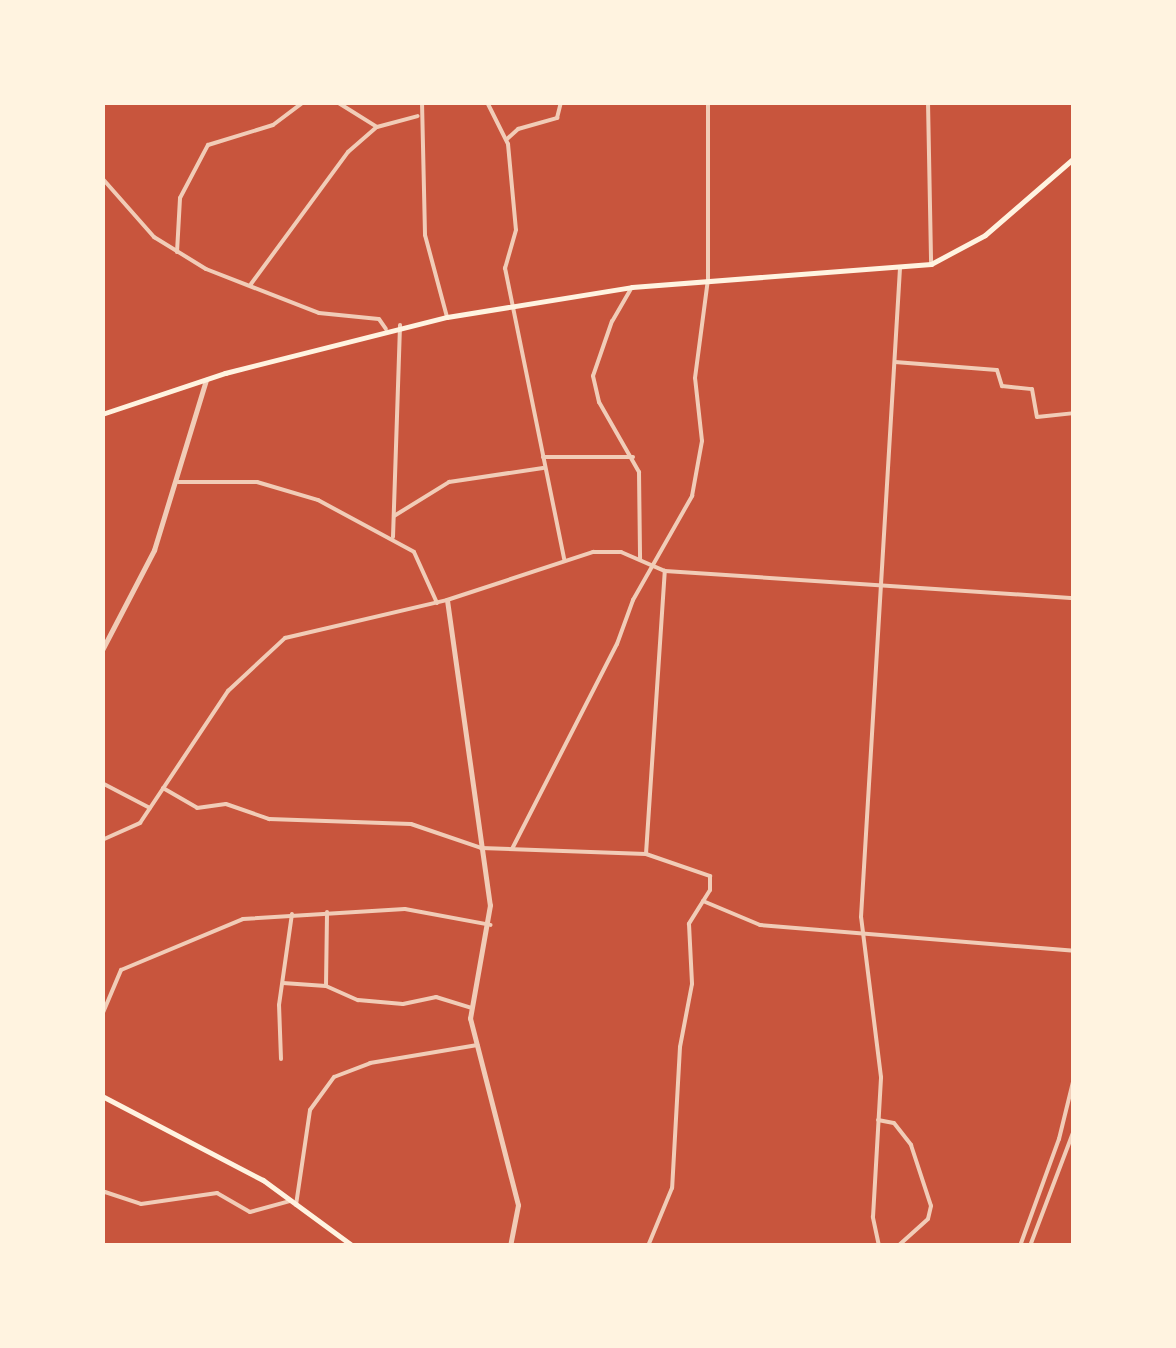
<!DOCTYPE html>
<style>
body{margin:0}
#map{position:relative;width:1176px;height:1348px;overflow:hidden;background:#c8553d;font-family:Georgia,serif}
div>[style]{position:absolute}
.minor>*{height:4px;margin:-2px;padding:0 2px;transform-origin:2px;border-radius:2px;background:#f1ccb7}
.tertiary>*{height:5px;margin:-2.5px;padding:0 2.5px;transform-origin:2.5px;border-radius:2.5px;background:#f1ccb7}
.secondary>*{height:5px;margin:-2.5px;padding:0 2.5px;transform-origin:2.5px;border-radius:2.5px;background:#fff3e0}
span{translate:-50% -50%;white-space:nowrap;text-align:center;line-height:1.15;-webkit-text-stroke:10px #fff3e0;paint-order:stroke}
.frame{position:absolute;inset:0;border:105px solid #fff3e0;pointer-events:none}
</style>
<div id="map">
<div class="minor">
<i style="left:337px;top:102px;width:47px;rotate:32deg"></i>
<i style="left:422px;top:102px;width:133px;rotate:88.7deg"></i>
<i style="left:425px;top:235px;width:85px;rotate:75deg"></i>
<i style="left:487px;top:102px;width:47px;rotate:63.4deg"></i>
<i style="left:508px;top:144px;width:86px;rotate:84.7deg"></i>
<i style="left:516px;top:230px;width:40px;rotate:106deg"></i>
<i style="left:505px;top:268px;width:297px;rotate:78.5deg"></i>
<i style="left:928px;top:102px;width:161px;rotate:88.9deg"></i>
<i style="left:507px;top:139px;width:15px;rotate:-42deg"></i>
<i style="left:518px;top:129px;width:41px;rotate:-15.8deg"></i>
<i style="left:557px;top:118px;width:16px;rotate:-76deg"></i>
<i style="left:102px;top:178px;width:79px;rotate:48.6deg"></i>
<i style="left:154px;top:237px;width:61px;rotate:31.6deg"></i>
<i style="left:206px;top:269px;width:121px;rotate:21.3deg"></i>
<i style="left:319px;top:313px;width:60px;rotate:5.7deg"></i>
<i style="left:379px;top:319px;width:12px;rotate:55deg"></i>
<i style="left:177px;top:252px;width:54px;rotate:-86.8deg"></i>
<i style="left:180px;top:198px;width:60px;rotate:-62.2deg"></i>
<i style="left:208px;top:145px;width:68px;rotate:-17.1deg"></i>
<i style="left:273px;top:125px;width:38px;rotate:-37deg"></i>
<i style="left:251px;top:284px;width:164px;rotate:-53.7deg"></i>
<i style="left:348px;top:152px;width:38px;rotate:-41deg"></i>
<i style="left:377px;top:127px;width:42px;rotate:-15deg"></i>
<i style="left:632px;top:287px;width:39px;rotate:120deg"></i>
<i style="left:612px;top:321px;width:58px;rotate:109.1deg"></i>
<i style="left:593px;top:376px;width:27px;rotate:77deg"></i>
<i style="left:599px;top:402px;width:81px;rotate:60.3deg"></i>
<i style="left:639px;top:472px;width:87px;rotate:89.3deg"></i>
<i style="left:895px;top:362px;width:102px;rotate:4.5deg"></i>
<i style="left:997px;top:370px;width:17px;rotate:73deg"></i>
<i style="left:1002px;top:386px;width:30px;rotate:6deg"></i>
<i style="left:1032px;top:389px;width:28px;rotate:80deg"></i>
<i style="left:1037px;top:417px;width:37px;rotate:-6deg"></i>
<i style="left:543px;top:457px;width:90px"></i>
<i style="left:178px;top:482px;width:79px"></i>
<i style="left:257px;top:482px;width:64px;rotate:16.4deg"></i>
<i style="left:318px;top:500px;width:109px;rotate:28.4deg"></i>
<i style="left:414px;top:552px;width:56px;rotate:65.7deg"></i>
<i style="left:394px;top:516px;width:65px;rotate:-31.7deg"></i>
<i style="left:449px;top:482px;width:95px;rotate:-8.5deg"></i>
<i style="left:393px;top:537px;width:212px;rotate:-88.1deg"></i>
<i style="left:102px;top:783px;width:54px;rotate:27.5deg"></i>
<i style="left:163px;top:788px;width:39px;rotate:30deg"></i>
<i style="left:197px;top:808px;width:29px;rotate:-8deg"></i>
<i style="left:226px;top:804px;width:46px;rotate:19.2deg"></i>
<i style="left:269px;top:819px;width:142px;rotate:2deg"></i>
<i style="left:411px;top:824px;width:74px;rotate:18.9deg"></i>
<i style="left:481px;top:848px;width:165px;rotate:2.1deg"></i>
<i style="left:646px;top:854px;width:68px;rotate:19deg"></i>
<i style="left:710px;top:876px;width:14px;rotate:90deg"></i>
<i style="left:710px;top:890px;width:40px;rotate:122deg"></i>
<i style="left:689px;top:924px;width:60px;rotate:87.1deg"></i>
<i style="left:692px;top:984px;width:64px;rotate:100.8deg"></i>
<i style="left:680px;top:1047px;width:141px;rotate:93.2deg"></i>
<i style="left:672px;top:1188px;width:63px;rotate:112.5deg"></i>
<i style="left:102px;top:840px;width:42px;rotate:-24.1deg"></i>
<i style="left:140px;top:823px;width:159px;rotate:-56.3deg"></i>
<i style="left:228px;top:691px;width:78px;rotate:-42.9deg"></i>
<i style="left:285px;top:638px;width:166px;rotate:-13.2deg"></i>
<i style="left:447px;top:600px;width:154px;rotate:-18.2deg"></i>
<i style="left:593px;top:552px;width:28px"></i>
<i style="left:621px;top:552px;width:48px;rotate:23.4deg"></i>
<i style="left:665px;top:571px;width:410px;rotate:3.8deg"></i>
<i style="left:512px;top:849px;width:230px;rotate:-62.9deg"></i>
<i style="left:617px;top:644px;width:47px;rotate:-70deg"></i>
<i style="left:633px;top:600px;width:120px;rotate:-60.4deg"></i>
<i style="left:692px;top:496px;width:56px;rotate:-79.7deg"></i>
<i style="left:702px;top:441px;width:63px;rotate:-96.3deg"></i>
<i style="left:695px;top:378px;width:100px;rotate:-82.5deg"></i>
<i style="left:708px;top:279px;width:177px;rotate:-90deg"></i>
<i style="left:646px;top:854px;width:284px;rotate:-86.2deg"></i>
<i style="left:703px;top:901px;width:62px;rotate:22.8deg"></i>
<i style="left:760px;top:925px;width:315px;rotate:4.7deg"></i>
<i style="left:283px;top:983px;width:43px;rotate:4deg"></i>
<i style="left:326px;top:986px;width:35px;rotate:24deg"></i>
<i style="left:358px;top:1000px;width:45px;rotate:5.1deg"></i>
<i style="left:403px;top:1004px;width:34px;rotate:-12deg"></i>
<i style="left:436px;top:997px;width:37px;rotate:17deg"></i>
<i style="left:326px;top:986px;width:74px;rotate:-89.2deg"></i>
<i style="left:102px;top:1015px;width:49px;rotate:-67.1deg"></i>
<i style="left:121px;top:970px;width:132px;rotate:-22.7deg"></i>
<i style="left:243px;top:919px;width:162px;rotate:-3.5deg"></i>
<i style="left:405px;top:909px;width:87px;rotate:10.5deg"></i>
<i style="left:281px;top:1059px;width:54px;rotate:-92.1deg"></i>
<i style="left:279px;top:1005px;width:92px;rotate:-81.9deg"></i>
<i style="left:878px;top:1120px;width:16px;rotate:11deg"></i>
<i style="left:894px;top:1123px;width:28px;rotate:52deg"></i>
<i style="left:911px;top:1145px;width:64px;rotate:71.8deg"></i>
<i style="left:931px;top:1206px;width:13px;rotate:103deg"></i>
<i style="left:928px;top:1219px;width:40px;rotate:138deg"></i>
<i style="left:102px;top:1191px;width:41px;rotate:18.4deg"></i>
<i style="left:141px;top:1204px;width:77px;rotate:-8.2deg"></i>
<i style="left:217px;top:1193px;width:38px;rotate:30deg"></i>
<i style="left:250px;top:1212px;width:41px;rotate:-15.4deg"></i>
<i style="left:296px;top:1205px;width:96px;rotate:-81.6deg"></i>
<i style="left:310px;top:1110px;width:41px;rotate:-54deg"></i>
<i style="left:334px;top:1077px;width:39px;rotate:-21deg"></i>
<i style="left:370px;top:1063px;width:109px;rotate:-9.5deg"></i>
<i style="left:879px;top:1246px;width:30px;rotate:-102deg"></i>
<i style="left:873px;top:1217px;width:140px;rotate:-86.7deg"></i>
<i style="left:881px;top:1077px;width:161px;rotate:-97.1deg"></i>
<i style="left:861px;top:917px;width:649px;rotate:-86.56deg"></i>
<i style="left:1020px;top:1246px;width:114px;rotate:-70deg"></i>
<i style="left:1059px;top:1139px;width:63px;rotate:-76.2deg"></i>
<i style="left:1030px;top:1246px;width:124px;rotate:-69.2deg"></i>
</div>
<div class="tertiary">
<i style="left:447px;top:600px;width:308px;rotate:82deg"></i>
<i style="left:490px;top:905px;width:115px;rotate:100deg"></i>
<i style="left:470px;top:1018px;width:193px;rotate:75.6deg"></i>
<i style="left:518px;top:1205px;width:42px;rotate:101deg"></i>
<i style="left:102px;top:650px;width:113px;rotate:-62.5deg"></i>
<i style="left:154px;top:550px;width:178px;rotate:-73deg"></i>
</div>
<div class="secondary">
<i style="left:102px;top:414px;width:130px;rotate:-18.4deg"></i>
<i style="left:225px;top:373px;width:229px;rotate:-14.2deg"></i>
<i style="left:447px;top:317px;width:187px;rotate:-9.2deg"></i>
<i style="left:632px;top:287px;width:300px;rotate:-4.4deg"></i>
<i style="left:931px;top:264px;width:61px;rotate:-28.2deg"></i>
<i style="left:985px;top:235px;width:118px;rotate:-40.9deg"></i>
<i style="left:102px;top:1096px;width:182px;rotate:27.6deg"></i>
<i style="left:263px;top:1180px;width:112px;rotate:36.3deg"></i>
</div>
<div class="frame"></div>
</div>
